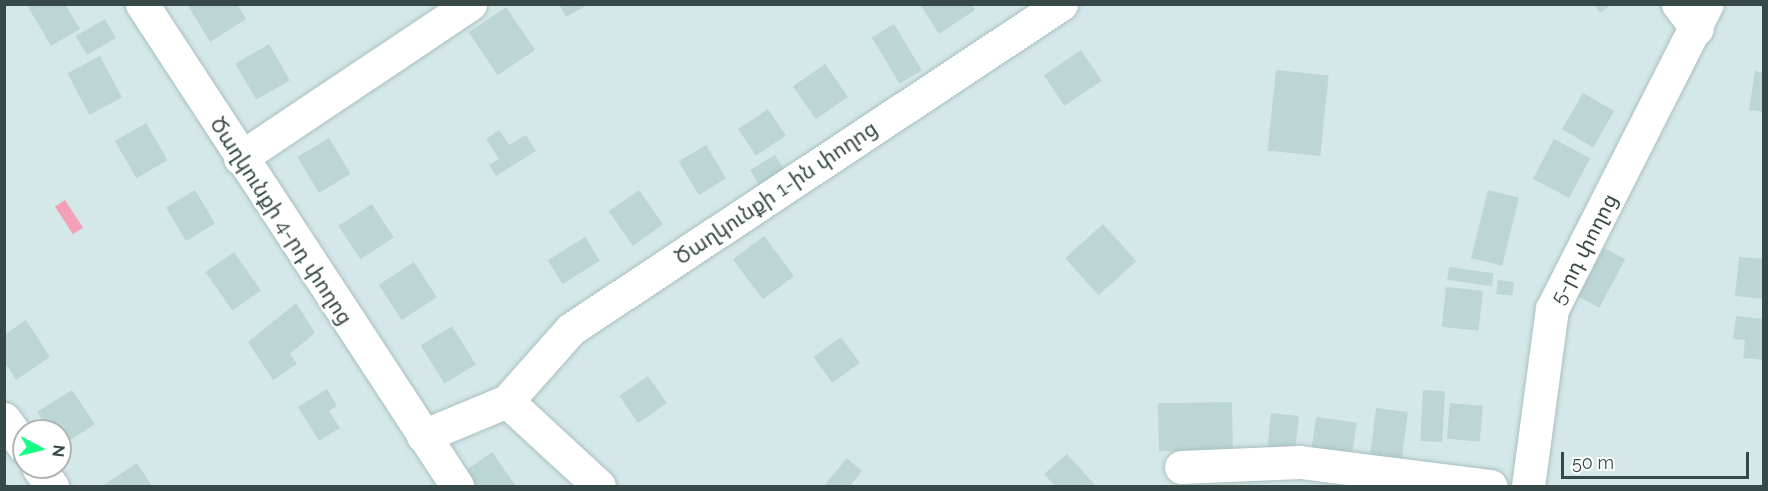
<!DOCTYPE html>
<meta charset="utf-8">
<style>
body{margin:0}
#map{position:relative;width:1768px;height:491px;overflow:hidden;background:#e7f4f4;font-family:Raleway,"Noto Sans Armenian",sans-serif}
div>[style]{position:absolute}
.residential>*{inset:0;background:#d5e8e9}
.water>*{inset:0;background:#f4a1b7;transform-origin:0 0}
.building>*{inset:0;background:#bcd6d5;transform-origin:0 0}
.roads{filter:drop-shadow(0 0 2px #a9c0c0) drop-shadow(0 0 2px #a9c0c0)}
.minor>*{height:33px;margin:-16.5px;padding:0 16.5px;transform-origin:16.5px;border-radius:16.5px;background:#fff}
span{translate:-50% -50%;white-space:nowrap;text-align:center;line-height:1.15;-webkit-text-stroke:4.5px #fff;paint-order:stroke}
.street-label{font-size:21px;color:#364847}
.frame{position:absolute;inset:0;border:6px solid #364847;pointer-events:none}
.north{position:absolute;left:12px;top:419px;width:60px;height:60px;box-sizing:border-box;background:#fff;border:2px solid #afb6b5;border-radius:50%;rotate:97deg;font-size:16px;font-weight:700;line-height:24px;text-align:center;color:#364847}
.north::after{content:'';display:block;margin:auto;width:21px;height:27px;background:#14ff84;clip-path:polygon(50% 0,100% 100%,50% 72%,0 100%)}
.scale{position:absolute;left:1561px;top:452px;width:188px;height:27px;box-sizing:border-box;border:3px solid #364847;border-top:0;padding-left:8px;font-size:18px;line-height:21px;white-space:nowrap;color:#364847;-webkit-text-stroke:4px #fff;paint-order:stroke}
</style>
<div id="map">
<div class="residential">
<i style="clip-path:polygon(evenodd,4px 5px,1763px 5px,1763px 486px,5px 486px,4px 5px,24px 431px,60px 431px,60px 467px,24px 467px,24px 431px)"></i>
</div>
<div class="water">
<i style="left:65px;top:200px;width:33px;height:12px;rotate:57deg"></i>
</div>
<div class="building">
<i style="clip-path:polygon(32px 4px,65px 4px,80px 29px,51px 46px,28px 7px)"></i>
<i style="clip-path:polygon(187px 4px,237px 4px,246px 19px,210px 42px)"></i>
<i style="clip-path:polygon(559px 4px,589px 4px,566px 17px)"></i>
<i style="clip-path:polygon(920px 4px,971px 4px,975px 10px,939px 34px)"></i>
<i style="clip-path:polygon(1594px 4px,1612px 4px,1600px 13px)"></i>
<i style="left:506px;top:7px;width:52px;height:45px;rotate:56deg"></i>
<i style="left:105px;top:19px;width:22px;height:34px;rotate:60deg"></i>
<i style="left:894px;top:24px;width:54px;height:26px;rotate:59deg"></i>
<i style="left:269px;top:44px;width:42px;height:39px;rotate:60deg"></i>
<i style="left:1081px;top:50px;width:37px;height:45px;rotate:56deg"></i>
<i style="left:100px;top:56px;width:47px;height:37px;rotate:62deg"></i>
<i style="left:825px;top:64px;width:40px;height:39px;rotate:55deg"></i>
<i style="left:1276px;top:70px;width:53px;height:81px;rotate:6deg"></i>
<i style="clip-path:polygon(1755px 71px,1764px 73px,1764px 112px,1749px 110px)"></i>
<i style="left:1583px;top:93px;width:36px;height:42px;rotate:30deg"></i>
<i style="left:768px;top:109px;width:32px;height:36px;rotate:56deg"></i>
<i style="left:146px;top:123px;width:43px;height:36px;rotate:60deg"></i>
<i style="clip-path:polygon(499px 130px,509px 145px,526px 135px,536px 151px,496px 176px,489px 165px,499px 159px,486px 139px)"></i>
<i style="left:329px;top:138px;width:42px;height:37px;rotate:59deg"></i>
<i style="left:1554px;top:139px;width:41px;height:45px;rotate:28deg"></i>
<i style="left:706px;top:145px;width:39px;height:32px;rotate:59deg"></i>
<i style="left:775px;top:155px;width:17px;height:29px;rotate:59deg"></i>
<i style="left:195px;top:190px;width:39px;height:34px;rotate:59deg"></i>
<i style="left:639px;top:190px;width:42px;height:37px;rotate:55deg"></i>
<i style="left:1488px;top:190px;width:32px;height:70px;rotate:14deg"></i>
<i style="left:372px;top:204px;width:40px;height:40px;rotate:57deg"></i>
<i style="left:1103px;top:224px;width:50px;height:51px;rotate:48deg"></i>
<i style="left:764px;top:236px;width:50px;height:39px;rotate:53deg"></i>
<i style="left:585px;top:237px;width:28px;height:44px;rotate:58deg"></i>
<i style="left:1604px;top:248px;width:24px;height:55px;rotate:28deg"></i>
<i style="left:234px;top:252px;width:47px;height:35px;rotate:55deg"></i>
<i style="clip-path:polygon(1739px 257px,1764px 259px,1764px 299px,1735px 296px)"></i>
<i style="left:414px;top:262px;width:42px;height:42px;rotate:57deg"></i>
<i style="left:1449px;top:267px;width:45px;height:13px;rotate:8deg"></i>
<i style="left:1498px;top:280px;width:16px;height:14px;rotate:7deg"></i>
<i style="left:1446px;top:287px;width:37px;height:40px;rotate:6deg"></i>
<i style="clip-path:polygon(296px 303px,315px 333px,290px 354px,297px 364px,273px 380px,248px 342px)"></i>
<i style="clip-path:polygon(1736px 316px,1764px 319px,1764px 360px,1743px 358px,1745px 340px,1733px 339px)"></i>
<i style="clip-path:polygon(26px 320px,50px 357px,16px 380px,4px 361px,4px 335px)"></i>
<i style="left:452px;top:326px;width:45px;height:37px;rotate:58deg"></i>
<i style="left:841px;top:337px;width:32px;height:34px;rotate:54deg"></i>
<i style="left:648px;top:376px;width:33px;height:35px;rotate:55deg"></i>
<i style="clip-path:polygon(327px 389px,337px 406px,329px 411px,340px 428px,319px 441px,298px 407px)"></i>
<i style="clip-path:polygon(72px 390px,95px 424px,60px 447px,60px 431px,49px 431px,37px 412px)"></i>
<i style="left:1423px;top:390px;width:22px;height:51px;rotate:3deg"></i>
<i style="left:1232px;top:402px;width:48px;height:74px;rotate:89deg"></i>
<i style="left:1450px;top:403px;width:33px;height:36px;rotate:5deg"></i>
<i style="left:1376px;top:408px;width:32px;height:52px;rotate:7deg"></i>
<i style="left:1271px;top:413px;width:28px;height:35px;rotate:6deg"></i>
<i style="left:1316px;top:417px;width:41px;height:35px;rotate:8deg"></i>
<i style="clip-path:polygon(492px 452px,516px 486px,462px 486px,455px 478px)"></i>
<i style="clip-path:polygon(1067px 454px,1096px 486px,1055px 486px,1044px 474px)"></i>
<i style="clip-path:polygon(847px 458px,862px 471px,850px 486px,824px 486px)"></i>
<i style="clip-path:polygon(137px 463px,152px 486px,102px 486px)"></i>
</div>
<div class="roads">
<div class="minor">
<i style="left:142px;top:4px;width:576px;rotate:56.83deg"></i>
<i style="left:1678px;top:4px;width:31px;rotate:53deg"></i>
<i style="left:240px;top:158px;width:277px;rotate:-33.8deg"></i>
<i style="left:507px;top:401px;width:125px;rotate:42.7deg"></i>
<i style="left:4px;top:419px;width:34px;rotate:54deg"></i>
<i style="left:423px;top:436px;width:91px;rotate:-22.6deg"></i>
<i style="left:507px;top:401px;width:96px;rotate:-48.4deg"></i>
<i style="left:571px;top:329px;width:588px;rotate:-33.55deg"></i>
<i style="left:38px;top:467px;width:24px;rotate:54deg"></i>
<i style="left:1181px;top:467px;width:119px;rotate:-2.4deg"></i>
<i style="left:1300px;top:462px;width:192px;rotate:7.2deg"></i>
<i style="left:1528px;top:486px;width:179px;rotate:-82.3deg"></i>
<i style="left:1552px;top:309px;width:342px;rotate:-63.1deg"></i>
</div>
</div>
<div class="street-label">
<span style="left:776px;top:193px;rotate:-34deg">Ծաղկունքի 1-ին փողոց</span>
<span style="left:281px;top:221px;rotate:57deg">Ծաղկունքի 4-րդ փողոց</span>
<span style="left:1584px;top:249px;rotate:-63deg">5-րդ փողոց</span>
</div>
<div class="frame"></div>
<div class="north">N</div>
<div class="scale">50 m</div>
</div>
